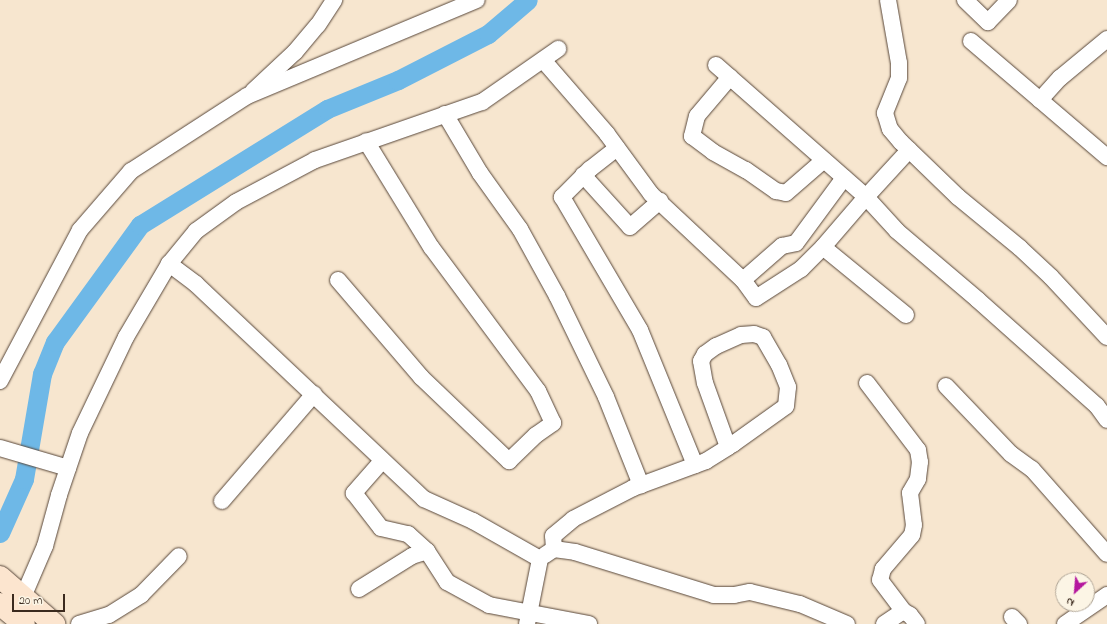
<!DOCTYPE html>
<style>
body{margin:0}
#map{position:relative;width:1107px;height:624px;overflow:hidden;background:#f7e6cf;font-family:"Indie Flower",sans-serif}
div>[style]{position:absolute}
.canal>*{height:19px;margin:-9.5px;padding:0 9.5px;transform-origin:9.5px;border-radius:9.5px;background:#6eb8e7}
.roads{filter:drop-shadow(0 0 1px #574639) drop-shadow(0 0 1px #574639)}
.minor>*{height:16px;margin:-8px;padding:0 8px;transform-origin:8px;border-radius:8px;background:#fff}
.secondary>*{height:22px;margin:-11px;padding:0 11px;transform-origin:11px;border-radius:11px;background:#fce5cf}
span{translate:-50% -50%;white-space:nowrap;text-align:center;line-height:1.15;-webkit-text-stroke:3px #fcf5e5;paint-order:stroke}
.north{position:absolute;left:1055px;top:572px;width:40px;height:40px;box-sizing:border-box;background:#fcf5e5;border:1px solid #afa495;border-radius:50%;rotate:206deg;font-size:11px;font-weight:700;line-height:16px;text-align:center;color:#3b2a1e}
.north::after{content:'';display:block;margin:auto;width:14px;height:18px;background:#b5179e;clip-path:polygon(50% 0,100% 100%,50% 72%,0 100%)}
.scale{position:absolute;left:12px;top:594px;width:53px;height:18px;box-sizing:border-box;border:2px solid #3b2a1e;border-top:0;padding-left:5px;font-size:12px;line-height:14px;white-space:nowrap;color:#3b2a1e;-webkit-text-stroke:3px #fcf5e5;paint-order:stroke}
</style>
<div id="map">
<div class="canal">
<i style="left:0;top:533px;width:59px;rotate:-66deg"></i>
<i style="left:24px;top:479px;width:107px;rotate:-80.3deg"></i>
<i style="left:42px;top:374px;width:35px;rotate:-68deg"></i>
<i style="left:55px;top:342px;width:145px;rotate:-54deg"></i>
<i style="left:140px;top:225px;width:220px;rotate:-31.8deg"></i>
<i style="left:327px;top:109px;width:77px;rotate:-22.2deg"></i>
<i style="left:398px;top:80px;width:101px;rotate:-27.1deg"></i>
<i style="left:488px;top:34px;width:52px;rotate:-40.4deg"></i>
</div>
<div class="roads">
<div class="minor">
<i style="left:888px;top:0;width:64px;rotate:80.1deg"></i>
<i style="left:899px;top:63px;width:15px;rotate:90deg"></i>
<i style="left:899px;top:78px;width:38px;rotate:112deg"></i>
<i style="left:885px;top:113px;width:17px;rotate:73deg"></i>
<i style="left:890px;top:129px;width:17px;rotate:50deg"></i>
<i style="left:901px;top:142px;width:79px;rotate:44deg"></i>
<i style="left:958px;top:197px;width:80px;rotate:39.4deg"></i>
<i style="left:1020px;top:248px;width:42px;rotate:43.1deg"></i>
<i style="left:1051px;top:277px;width:82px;rotate:47deg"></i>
<i style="left:965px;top:0;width:32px;rotate:44deg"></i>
<i style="left:988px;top:22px;width:30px;rotate:-46deg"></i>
<i style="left:971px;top:41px;width:179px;rotate:40.5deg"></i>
<i style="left:543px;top:60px;width:98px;rotate:49.1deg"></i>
<i style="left:607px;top:134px;width:74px;rotate:53.7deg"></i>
<i style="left:651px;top:194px;width:126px;rotate:43.1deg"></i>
<i style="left:743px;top:280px;width:22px;rotate:54deg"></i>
<i style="left:756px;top:298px;width:54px;rotate:-32.8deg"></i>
<i style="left:801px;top:269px;width:31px;rotate:-45deg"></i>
<i style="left:716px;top:65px;width:200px;rotate:41.3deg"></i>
<i style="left:866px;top:197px;width:64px;rotate:-47.5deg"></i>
<i style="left:730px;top:77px;width:51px;rotate:130.2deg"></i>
<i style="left:697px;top:116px;width:21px;rotate:104deg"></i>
<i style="left:692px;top:136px;width:26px;rotate:37deg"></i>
<i style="left:713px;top:152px;width:38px;rotate:29deg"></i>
<i style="left:746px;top:170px;width:37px;rotate:35deg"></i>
<i style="left:776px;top:191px;width:10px;rotate:11deg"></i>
<i style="left:786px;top:193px;width:50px;rotate:-41deg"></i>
<i style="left:253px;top:91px;width:57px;rotate:-42.9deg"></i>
<i style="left:295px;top:52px;width:35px;rotate:-50deg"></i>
<i style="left:318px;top:25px;width:30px;rotate:-57deg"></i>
<i style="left:1040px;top:100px;width:30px;rotate:-48deg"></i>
<i style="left:1060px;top:78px;width:61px;rotate:-39.7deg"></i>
<i style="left:445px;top:114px;width:69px;rotate:59.3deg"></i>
<i style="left:480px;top:173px;width:69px;rotate:54.5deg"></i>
<i style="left:520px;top:229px;width:77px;rotate:61.1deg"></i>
<i style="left:557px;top:296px;width:112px;rotate:64.1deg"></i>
<i style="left:606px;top:397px;width:95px;rotate:68.3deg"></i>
<i style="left:617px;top:148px;width:34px;rotate:142deg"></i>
<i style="left:590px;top:169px;width:40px;rotate:135deg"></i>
<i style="left:562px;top:197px;width:154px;rotate:59.6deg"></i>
<i style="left:640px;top:330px;width:146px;rotate:67.8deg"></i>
<i style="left:583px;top:175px;width:70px;rotate:47.9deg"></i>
<i style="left:630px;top:227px;width:40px;rotate:-41deg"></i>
<i style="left:338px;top:280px;width:128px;rotate:49.4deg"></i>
<i style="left:421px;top:377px;width:122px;rotate:43.7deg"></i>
<i style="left:509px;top:461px;width:37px;rotate:-44deg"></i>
<i style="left:536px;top:435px;width:21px;rotate:-35deg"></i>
<i style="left:553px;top:423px;width:35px;rotate:-115deg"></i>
<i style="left:538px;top:391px;width:179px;rotate:-126.6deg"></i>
<i style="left:431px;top:247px;width:124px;rotate:-121.5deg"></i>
<i style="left:743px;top:280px;width:52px;rotate:-41.1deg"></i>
<i style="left:782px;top:246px;width:14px;rotate:-12deg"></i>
<i style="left:796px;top:243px;width:81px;rotate:-53.6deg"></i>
<i style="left:906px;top:315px;width:107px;rotate:-140.7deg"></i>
<i style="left:823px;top:247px;width:66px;rotate:-49.3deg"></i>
<i style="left:866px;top:197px;width:46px;rotate:47.6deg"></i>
<i style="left:897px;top:231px;width:106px;rotate:40.4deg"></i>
<i style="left:978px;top:300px;width:159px;rotate:41.7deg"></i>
<i style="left:1097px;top:406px;width:17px;rotate:54deg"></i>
<i style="left:0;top:381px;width:171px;rotate:-62.1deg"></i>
<i style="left:80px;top:230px;width:78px;rotate:-49.2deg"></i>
<i style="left:131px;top:171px;width:138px;rotate:-32.9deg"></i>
<i style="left:247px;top:96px;width:249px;rotate:-22.7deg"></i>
<i style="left:867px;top:383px;width:84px;rotate:52.7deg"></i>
<i style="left:918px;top:450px;width:12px;rotate:81deg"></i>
<i style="left:920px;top:462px;width:17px;rotate:97deg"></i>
<i style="left:918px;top:479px;width:16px;rotate:120deg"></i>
<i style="left:910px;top:493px;width:32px;rotate:83deg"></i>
<i style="left:914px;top:525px;width:10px;rotate:101deg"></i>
<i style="left:912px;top:535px;width:45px;rotate:130.5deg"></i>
<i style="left:883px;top:569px;width:11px;rotate:105deg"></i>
<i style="left:880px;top:580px;width:39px;rotate:53deg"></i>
<i style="left:946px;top:386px;width:94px;rotate:46.3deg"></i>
<i style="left:1011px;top:454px;width:26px;rotate:36deg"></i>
<i style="left:1032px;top:469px;width:113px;rotate:48.6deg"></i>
<i style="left:0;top:448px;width:71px;rotate:16.4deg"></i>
<i style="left:382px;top:461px;width:43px;rotate:131.2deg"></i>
<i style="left:354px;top:493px;width:44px;rotate:52.4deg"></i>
<i style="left:381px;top:528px;width:28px;rotate:13deg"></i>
<i style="left:408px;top:534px;width:25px;rotate:42deg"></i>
<i style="left:222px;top:501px;width:141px;rotate:-49.3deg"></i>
<i style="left:554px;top:549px;width:13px;rotate:-94deg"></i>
<i style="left:553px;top:536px;width:26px;rotate:-40deg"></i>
<i style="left:573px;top:519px;width:68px;rotate:-27.3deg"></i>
<i style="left:633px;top:488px;width:78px;rotate:-20.3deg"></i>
<i style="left:706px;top:461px;width:26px;rotate:-32deg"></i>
<i style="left:728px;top:447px;width:6px;rotate:-31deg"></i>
<i style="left:733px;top:444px;width:65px;rotate:-35.6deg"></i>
<i style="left:786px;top:406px;width:19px;rotate:-84deg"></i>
<i style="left:788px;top:387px;width:24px;rotate:-112deg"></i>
<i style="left:779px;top:365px;width:32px;rotate:-120deg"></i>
<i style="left:763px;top:337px;width:9px;rotate:-162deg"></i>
<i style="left:754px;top:334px;width:13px;rotate:176deg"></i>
<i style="left:741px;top:335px;width:27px;rotate:156deg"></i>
<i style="left:716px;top:346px;width:14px;rotate:144deg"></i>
<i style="left:705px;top:354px;width:8px;rotate:120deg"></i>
<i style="left:701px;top:361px;width:22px;rotate:80deg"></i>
<i style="left:705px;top:383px;width:68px;rotate:70.2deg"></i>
<i style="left:545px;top:555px;width:11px;rotate:-34deg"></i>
<i style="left:554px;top:549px;width:21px;rotate:8deg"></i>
<i style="left:575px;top:552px;width:145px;rotate:17.2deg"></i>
<i style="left:714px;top:595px;width:20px"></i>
<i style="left:734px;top:595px;width:16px;rotate:-11deg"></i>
<i style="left:750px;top:592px;width:51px;rotate:13.5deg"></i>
<i style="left:800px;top:604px;width:51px;rotate:23.1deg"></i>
<i style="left:359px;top:589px;width:62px;rotate:-31.9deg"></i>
<i style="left:412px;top:556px;width:16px;rotate:-18deg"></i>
<i style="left:427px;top:551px;width:37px;rotate:57deg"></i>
<i style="left:447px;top:582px;width:48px;rotate:28.7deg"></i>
<i style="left:489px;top:605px;width:102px;rotate:10.8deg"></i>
<i style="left:23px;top:597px;width:56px;rotate:-66.7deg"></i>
<i style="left:45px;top:546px;width:53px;rotate:-74.6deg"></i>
<i style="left:59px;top:495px;width:65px;rotate:-71.3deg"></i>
<i style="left:80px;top:433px;width:106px;rotate:-64.4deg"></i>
<i style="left:126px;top:337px;width:85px;rotate:-59.5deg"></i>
<i style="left:1012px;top:617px;width:10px;rotate:45deg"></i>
<i style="left:79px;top:624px;width:31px;rotate:-17deg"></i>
<i style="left:109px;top:615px;width:38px;rotate:-32deg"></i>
<i style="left:141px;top:595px;width:54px;rotate:-45.7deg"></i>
<i style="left:527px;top:624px;width:66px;rotate:-78.7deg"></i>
<i style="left:540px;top:559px;width:77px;rotate:-150.4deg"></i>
<i style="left:473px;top:521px;width:54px;rotate:-155.8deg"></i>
<i style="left:424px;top:499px;width:313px;rotate:-136.7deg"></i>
<i style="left:196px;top:284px;width:34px;rotate:-143deg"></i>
<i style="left:169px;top:264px;width:43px;rotate:-50.7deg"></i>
<i style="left:196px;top:231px;width:49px;rotate:-35.9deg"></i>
<i style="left:236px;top:202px;width:89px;rotate:-28deg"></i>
<i style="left:315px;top:160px;width:177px;rotate:-19.2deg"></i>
<i style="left:482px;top:102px;width:93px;rotate:-34.9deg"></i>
<i style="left:884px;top:624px;width:23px;rotate:-34deg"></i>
<i style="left:903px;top:611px;width:8px;rotate:30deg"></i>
<i style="left:910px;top:615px;width:11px;rotate:52deg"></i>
<i style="left:1065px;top:624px;width:51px;rotate:-34.6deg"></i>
</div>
<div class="secondary">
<i style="left:0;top:577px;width:72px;rotate:41deg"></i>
<i style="left:0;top:604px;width:31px;rotate:40deg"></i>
</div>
</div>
<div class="north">N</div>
<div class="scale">20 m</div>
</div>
